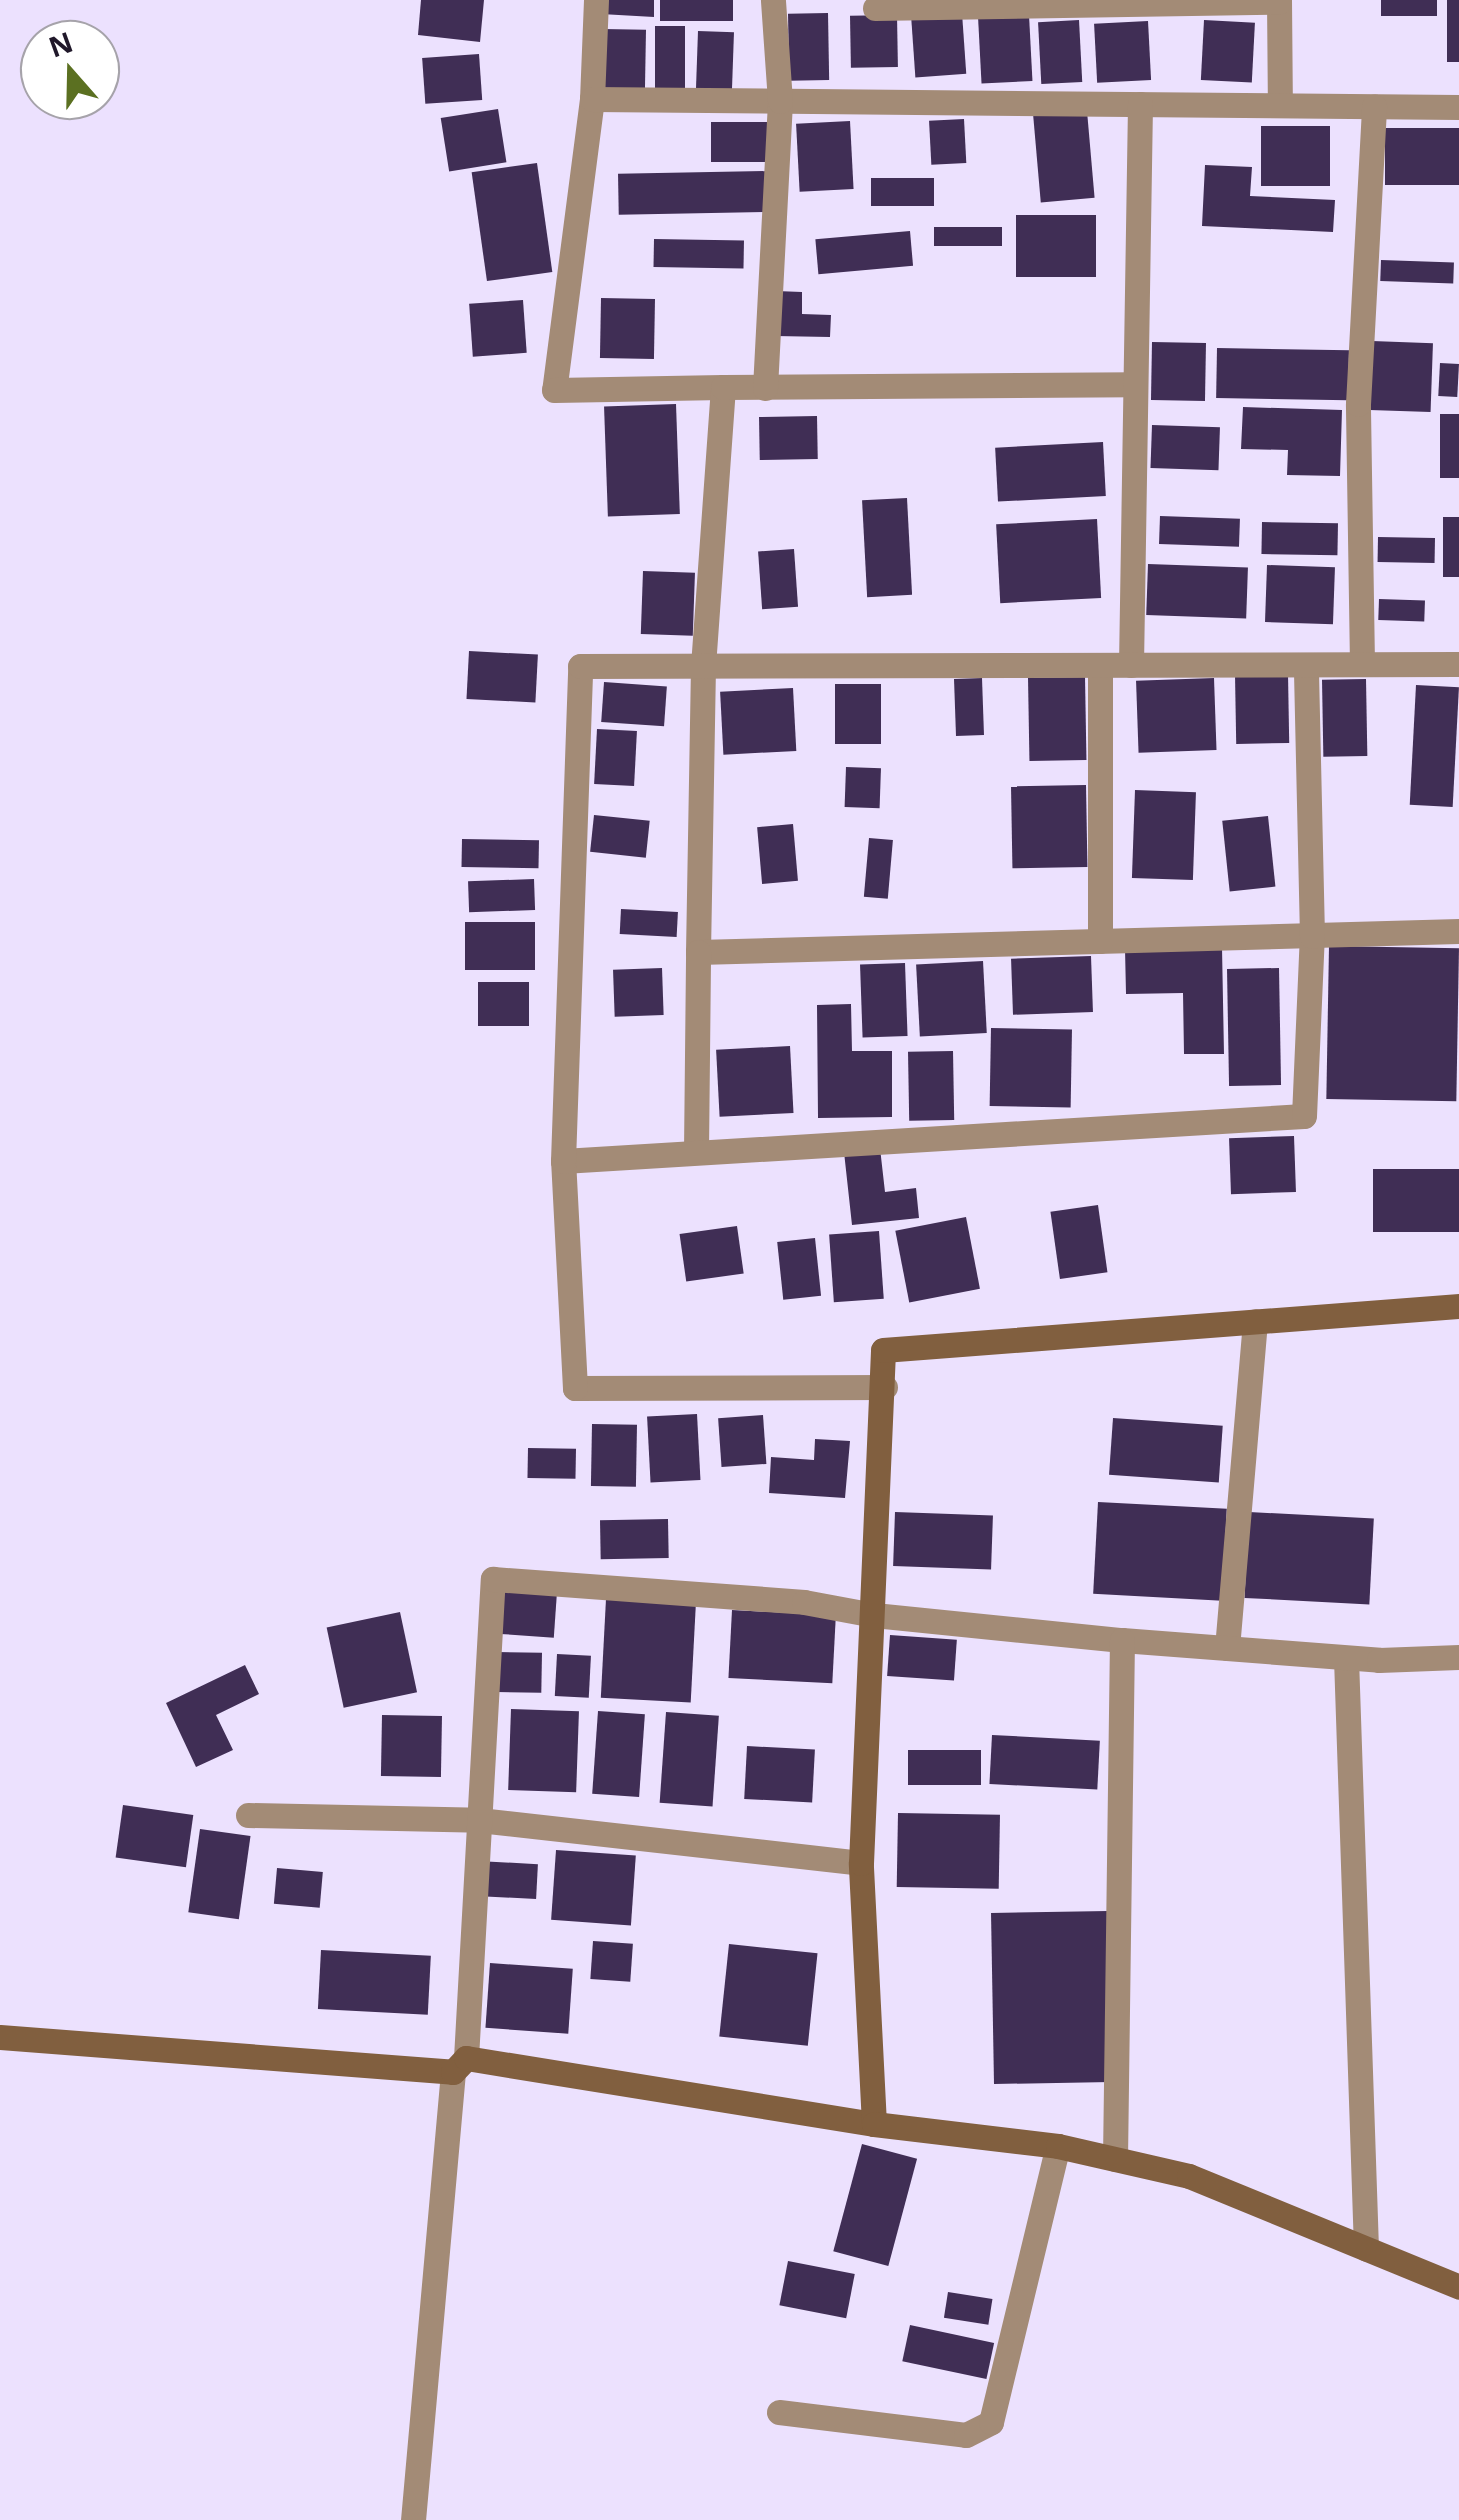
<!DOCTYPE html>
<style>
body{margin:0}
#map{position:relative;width:1459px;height:2520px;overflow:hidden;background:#ece1fe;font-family:"Noto Sans",sans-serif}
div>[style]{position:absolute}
.building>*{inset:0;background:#402e55;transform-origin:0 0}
.lane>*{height:25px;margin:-12.5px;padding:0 12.5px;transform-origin:12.5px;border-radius:12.5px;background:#a38b76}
.street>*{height:25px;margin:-12.5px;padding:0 12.5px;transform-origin:12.5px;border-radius:12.5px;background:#a38b76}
.secondary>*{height:25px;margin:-12.5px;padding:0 12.5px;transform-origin:12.5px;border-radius:12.5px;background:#815f3f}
span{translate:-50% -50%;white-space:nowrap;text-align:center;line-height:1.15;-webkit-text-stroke:10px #fff;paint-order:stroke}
.north{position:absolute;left:20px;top:20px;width:100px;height:100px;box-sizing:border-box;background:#fff;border:2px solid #a6a3aa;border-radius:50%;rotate:340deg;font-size:28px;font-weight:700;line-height:40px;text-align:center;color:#20182a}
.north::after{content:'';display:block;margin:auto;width:35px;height:45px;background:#5b7021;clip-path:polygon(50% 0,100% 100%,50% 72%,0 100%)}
</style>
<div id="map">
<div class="building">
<i style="clip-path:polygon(421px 0,484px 0,480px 42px,418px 35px)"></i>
<i style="clip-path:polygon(602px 0,654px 0,654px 17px,601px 14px)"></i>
<i style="left:660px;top:0;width:73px;height:21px"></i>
<i style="left:1381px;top:0;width:56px;height:16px"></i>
<i style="left:1447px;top:0;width:12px;height:62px"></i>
<i style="left:828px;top:13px;width:67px;height:40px;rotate:89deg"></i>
<i style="left:962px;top:13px;width:61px;height:51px;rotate:86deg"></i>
<i style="left:897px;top:15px;width:52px;height:47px;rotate:89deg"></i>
<i style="left:1029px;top:15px;width:66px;height:51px;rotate:87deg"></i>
<i style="left:1079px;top:20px;width:62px;height:41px;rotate:87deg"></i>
<i style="left:1204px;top:20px;width:51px;height:60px;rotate:3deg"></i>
<i style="left:1148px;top:21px;width:59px;height:54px;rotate:87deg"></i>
<i style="left:655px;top:26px;width:30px;height:70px"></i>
<i style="left:603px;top:29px;width:43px;height:65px;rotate:1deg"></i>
<i style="left:698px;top:31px;width:36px;height:66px;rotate:2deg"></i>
<i style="left:479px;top:54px;width:46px;height:57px;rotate:86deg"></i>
<i style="left:498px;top:109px;width:54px;height:58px;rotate:81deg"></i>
<i style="left:1087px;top:111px;width:87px;height:54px;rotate:85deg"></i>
<i style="left:964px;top:119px;width:44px;height:35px;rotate:87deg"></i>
<i style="left:850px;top:121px;width:68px;height:54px;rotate:87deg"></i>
<i style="left:711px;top:122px;width:58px;height:40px"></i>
<i style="left:1261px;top:126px;width:69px;height:60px"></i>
<i style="left:1459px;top:128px;width:57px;height:74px;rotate:90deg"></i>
<i style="left:537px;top:163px;width:110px;height:66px;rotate:82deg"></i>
<i style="clip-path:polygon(1205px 165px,1252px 167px,1250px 196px,1335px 200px,1333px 232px,1202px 226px)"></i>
<i style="left:770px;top:171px;width:41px;height:152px;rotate:89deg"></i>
<i style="left:934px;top:178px;width:28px;height:63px;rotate:90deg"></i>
<i style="left:1016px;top:215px;width:80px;height:62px"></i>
<i style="left:1002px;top:227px;width:19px;height:68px;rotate:90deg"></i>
<i style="left:910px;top:231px;width:35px;height:95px;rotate:85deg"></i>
<i style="left:654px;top:239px;width:90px;height:28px;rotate:1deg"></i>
<i style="left:1381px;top:260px;width:73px;height:21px;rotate:2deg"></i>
<i style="clip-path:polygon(776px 291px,802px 292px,802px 314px,831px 315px,830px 337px,775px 336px)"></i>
<i style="left:601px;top:298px;width:54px;height:60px;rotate:1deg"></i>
<i style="left:523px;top:300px;width:53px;height:54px;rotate:86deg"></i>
<i style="left:1372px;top:341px;width:61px;height:69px;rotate:2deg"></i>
<i style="left:1152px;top:342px;width:54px;height:58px;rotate:1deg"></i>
<i style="left:1217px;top:348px;width:132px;height:50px;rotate:1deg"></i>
<i style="left:1440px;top:363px;width:19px;height:33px;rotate:3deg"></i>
<i style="left:676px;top:404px;width:110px;height:72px;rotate:88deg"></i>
<i style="clip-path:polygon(1243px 407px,1342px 410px,1340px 476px,1287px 475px,1288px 450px,1241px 449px)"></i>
<i style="left:1440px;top:414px;width:19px;height:64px"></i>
<i style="left:817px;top:416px;width:43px;height:58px;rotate:89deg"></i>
<i style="left:1152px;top:425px;width:68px;height:43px;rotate:2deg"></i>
<i style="left:1103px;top:442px;width:54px;height:108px;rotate:87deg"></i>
<i style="left:907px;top:498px;width:97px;height:45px;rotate:87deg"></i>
<i style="left:1160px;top:516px;width:80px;height:28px;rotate:2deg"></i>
<i style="left:1443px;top:517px;width:16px;height:60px"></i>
<i style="left:1097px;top:519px;width:79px;height:101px;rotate:87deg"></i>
<i style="left:1262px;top:522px;width:76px;height:32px;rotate:1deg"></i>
<i style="left:1378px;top:537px;width:57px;height:25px;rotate:1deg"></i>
<i style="left:794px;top:549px;width:58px;height:36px;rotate:86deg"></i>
<i style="left:1148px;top:564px;width:100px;height:51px;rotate:2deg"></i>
<i style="left:1267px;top:565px;width:68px;height:57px;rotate:2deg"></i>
<i style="left:643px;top:571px;width:52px;height:63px;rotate:2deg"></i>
<i style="left:1379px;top:599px;width:46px;height:21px;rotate:2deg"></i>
<i style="left:469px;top:651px;width:69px;height:48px;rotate:3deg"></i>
<i style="left:1288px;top:674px;width:69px;height:53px;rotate:89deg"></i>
<i style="left:1085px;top:677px;width:83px;height:57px;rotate:89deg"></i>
<i style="left:982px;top:678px;width:57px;height:28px;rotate:88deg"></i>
<i style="left:1214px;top:678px;width:72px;height:78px;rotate:88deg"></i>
<i style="left:1366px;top:679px;width:77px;height:44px;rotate:89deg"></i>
<i style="left:604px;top:682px;width:63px;height:40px;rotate:4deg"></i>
<i style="left:835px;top:684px;width:46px;height:60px"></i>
<i style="left:1416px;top:685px;width:43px;height:120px;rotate:3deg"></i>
<i style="left:793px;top:688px;width:63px;height:73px;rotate:87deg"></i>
<i style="left:597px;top:729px;width:40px;height:55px;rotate:3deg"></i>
<i style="left:846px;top:767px;width:35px;height:40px;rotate:2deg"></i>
<i style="left:1086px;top:785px;width:82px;height:75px;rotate:89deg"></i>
<i style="left:1135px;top:790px;width:61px;height:88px;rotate:2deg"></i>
<i style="left:594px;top:815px;width:56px;height:37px;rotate:6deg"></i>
<i style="left:1268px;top:816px;width:71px;height:46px;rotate:84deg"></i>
<i style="left:793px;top:824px;width:57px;height:36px;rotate:85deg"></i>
<i style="left:869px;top:838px;width:24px;height:59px;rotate:5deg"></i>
<i style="left:462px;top:839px;width:77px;height:28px;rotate:1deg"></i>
<i style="left:534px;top:879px;width:31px;height:66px;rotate:88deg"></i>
<i style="left:621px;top:909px;width:57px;height:25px;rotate:3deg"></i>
<i style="left:465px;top:922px;width:70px;height:48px"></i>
<i style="left:1329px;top:946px;width:130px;height:153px;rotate:1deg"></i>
<i style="clip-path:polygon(1222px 947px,1224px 1054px,1184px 1054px,1183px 993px,1126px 994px,1125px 949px)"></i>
<i style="left:1091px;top:956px;width:56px;height:80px;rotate:88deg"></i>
<i style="left:983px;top:961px;width:72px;height:67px;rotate:87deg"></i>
<i style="left:905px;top:963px;width:73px;height:45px;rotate:88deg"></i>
<i style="left:662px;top:968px;width:47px;height:49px;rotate:88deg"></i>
<i style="left:1279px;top:968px;width:117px;height:52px;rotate:89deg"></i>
<i style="left:478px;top:982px;width:51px;height:44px"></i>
<i style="clip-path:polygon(851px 1004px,852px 1051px,892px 1051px,892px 1117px,818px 1118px,817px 1005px)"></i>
<i style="left:991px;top:1028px;width:81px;height:78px;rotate:1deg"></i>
<i style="left:790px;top:1046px;width:67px;height:74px;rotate:87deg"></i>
<i style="left:953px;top:1051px;width:69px;height:45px;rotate:89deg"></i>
<i style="left:1294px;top:1136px;width:56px;height:65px;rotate:88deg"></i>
<i style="clip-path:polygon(880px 1148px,885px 1192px,916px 1188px,919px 1218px,852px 1225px,844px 1152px)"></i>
<i style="left:1459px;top:1169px;width:63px;height:86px;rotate:90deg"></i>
<i style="left:1098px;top:1205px;width:68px;height:48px;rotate:82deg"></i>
<i style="left:966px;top:1217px;width:73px;height:72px;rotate:79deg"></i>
<i style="left:737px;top:1226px;width:48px;height:58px;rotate:82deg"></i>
<i style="left:879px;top:1231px;width:68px;height:50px;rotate:86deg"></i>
<i style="left:815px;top:1238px;width:58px;height:38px;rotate:84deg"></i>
<i style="left:697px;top:1414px;width:66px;height:50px;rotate:87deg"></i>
<i style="left:763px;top:1415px;width:49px;height:45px;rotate:86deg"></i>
<i style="left:1113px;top:1418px;width:110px;height:57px;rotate:4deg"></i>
<i style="left:592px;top:1424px;width:45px;height:62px;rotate:1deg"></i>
<i style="clip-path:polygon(815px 1439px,850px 1441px,845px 1498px,769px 1493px,771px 1457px,814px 1460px)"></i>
<i style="left:528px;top:1448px;width:48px;height:30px;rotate:1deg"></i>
<i style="left:1098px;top:1502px;width:129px;height:92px;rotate:3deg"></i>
<i style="left:895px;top:1512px;width:98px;height:54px;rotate:2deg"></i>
<i style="left:1249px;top:1512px;width:125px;height:86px;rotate:3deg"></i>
<i style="left:668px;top:1519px;width:39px;height:68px;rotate:89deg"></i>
<i style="left:503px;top:1590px;width:54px;height:44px;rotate:4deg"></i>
<i style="left:606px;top:1599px;width:90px;height:99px;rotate:3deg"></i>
<i style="left:732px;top:1610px;width:104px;height:68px;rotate:3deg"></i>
<i style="left:400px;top:1612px;width:82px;height:75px;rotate:78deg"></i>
<i style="left:890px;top:1635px;width:67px;height:41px;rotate:4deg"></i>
<i style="left:497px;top:1652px;width:45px;height:40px;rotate:1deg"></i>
<i style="left:557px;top:1654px;width:34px;height:42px;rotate:3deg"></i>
<i style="clip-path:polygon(245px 1665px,259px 1694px,216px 1715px,233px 1750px,196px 1767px,166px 1703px)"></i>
<i style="left:511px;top:1709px;width:68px;height:81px;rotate:2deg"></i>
<i style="left:598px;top:1711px;width:47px;height:83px;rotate:4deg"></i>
<i style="left:666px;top:1712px;width:53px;height:91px;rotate:4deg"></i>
<i style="left:382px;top:1715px;width:60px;height:61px;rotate:1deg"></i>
<i style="left:992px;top:1735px;width:108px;height:49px;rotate:3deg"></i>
<i style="left:747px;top:1746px;width:68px;height:53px;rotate:3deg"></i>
<i style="left:908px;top:1750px;width:73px;height:35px"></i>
<i style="left:123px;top:1805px;width:71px;height:53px;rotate:8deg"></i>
<i style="left:898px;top:1813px;width:102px;height:74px;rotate:1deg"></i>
<i style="left:200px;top:1829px;width:51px;height:84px;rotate:8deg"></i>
<i style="left:556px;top:1850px;width:80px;height:70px;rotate:4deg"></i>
<i style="left:478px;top:1861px;width:60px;height:35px;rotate:3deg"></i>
<i style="left:277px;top:1868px;width:46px;height:36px;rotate:5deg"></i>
<i style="left:1108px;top:1911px;width:171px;height:117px;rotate:89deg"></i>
<i style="left:593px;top:1941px;width:40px;height:38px;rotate:4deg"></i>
<i style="left:729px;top:1944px;width:89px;height:93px;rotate:6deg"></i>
<i style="left:321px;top:1950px;width:110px;height:59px;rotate:3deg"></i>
<i style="left:490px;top:1963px;width:83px;height:65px;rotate:4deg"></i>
<i style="left:862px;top:2144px;width:57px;height:111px;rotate:15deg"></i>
<i style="left:788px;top:2261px;width:68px;height:45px;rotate:11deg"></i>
<i style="left:948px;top:2292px;width:45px;height:26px;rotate:9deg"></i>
<i style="left:910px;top:2325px;width:86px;height:37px;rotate:12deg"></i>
</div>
<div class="lane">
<i style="left:779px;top:2412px;width:188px;rotate:7deg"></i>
<i style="left:966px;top:2435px;width:28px;rotate:-27deg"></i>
<i style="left:991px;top:2422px;width:284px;rotate:-76.4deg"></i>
</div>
<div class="street">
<i style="left:596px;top:0;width:99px;rotate:92.3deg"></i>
<i style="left:592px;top:99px;width:293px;rotate:97.4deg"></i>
<i style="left:554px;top:390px;width:169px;rotate:-1deg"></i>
<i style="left:723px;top:387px;width:280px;rotate:94.1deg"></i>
<i style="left:703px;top:666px;width:286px;rotate:91deg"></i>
<i style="left:698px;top:952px;width:761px;rotate:-1.58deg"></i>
<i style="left:1279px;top:0;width:105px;rotate:89.5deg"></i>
<i style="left:875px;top:8px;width:404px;rotate:-0.9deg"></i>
<i style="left:592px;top:99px;width:867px;rotate:0.53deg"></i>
<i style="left:723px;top:387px;width:411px;rotate:-0.4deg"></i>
<i style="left:765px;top:388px;width:287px;rotate:-87deg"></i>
<i style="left:780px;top:101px;width:101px;rotate:-94deg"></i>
<i style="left:1362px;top:664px;width:260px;rotate:-90.9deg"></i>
<i style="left:1358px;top:404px;width:298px;rotate:-86.9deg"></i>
<i style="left:1131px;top:665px;width:561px;rotate:-89.08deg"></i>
<i style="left:1100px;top:941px;width:276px;rotate:-90deg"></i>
<i style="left:696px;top:1151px;width:199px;rotate:-89.4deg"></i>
<i style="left:563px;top:1161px;width:742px;rotate:-3.48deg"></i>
<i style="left:1304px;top:1116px;width:180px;rotate:-87.5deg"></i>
<i style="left:1312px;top:936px;width:271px;rotate:-91.3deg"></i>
<i style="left:885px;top:1387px;width:310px;rotate:179.8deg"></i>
<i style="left:575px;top:1388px;width:227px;rotate:-93deg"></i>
<i style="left:563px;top:1161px;width:495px;rotate:-88deg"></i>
<i style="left:580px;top:666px;width:879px;rotate:-0.13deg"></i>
<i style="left:1227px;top:1648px;width:328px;rotate:-85.1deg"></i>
<i style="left:1346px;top:1658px;width:591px;rotate:88.06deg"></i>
<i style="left:248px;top:1815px;width:231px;rotate:1.2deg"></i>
<i style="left:479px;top:1820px;width:384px;rotate:6.4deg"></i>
<i style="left:466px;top:2058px;width:480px;rotate:-86.8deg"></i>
<i style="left:493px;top:1579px;width:312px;rotate:4.2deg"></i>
<i style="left:804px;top:1602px;width:71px;rotate:10.5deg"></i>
<i style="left:874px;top:1615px;width:249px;rotate:5.8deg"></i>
<i style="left:1122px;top:1640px;width:258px;rotate:4.4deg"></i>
<i style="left:1379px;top:1660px;width:80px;rotate:-2.1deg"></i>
<i style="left:1115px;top:2159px;width:519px;rotate:-89.23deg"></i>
<i style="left:413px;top:2520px;width:450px;rotate:-84.9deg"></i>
</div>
<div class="secondary">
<i style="left:0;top:2037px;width:454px;rotate:4.4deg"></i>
<i style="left:453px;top:2072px;width:19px;rotate:-47deg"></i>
<i style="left:466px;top:2058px;width:413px;rotate:9.2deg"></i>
<i style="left:874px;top:2124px;width:261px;rotate:-92.9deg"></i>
<i style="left:861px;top:1863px;width:513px;rotate:-87.54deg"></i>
<i style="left:883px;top:1350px;width:578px;rotate:-4.37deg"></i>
<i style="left:874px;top:2124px;width:185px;rotate:6.8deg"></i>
<i style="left:1058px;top:2146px;width:134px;rotate:12.9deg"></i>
<i style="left:1189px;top:2176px;width:292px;rotate:22.3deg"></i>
</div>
<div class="north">N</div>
</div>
